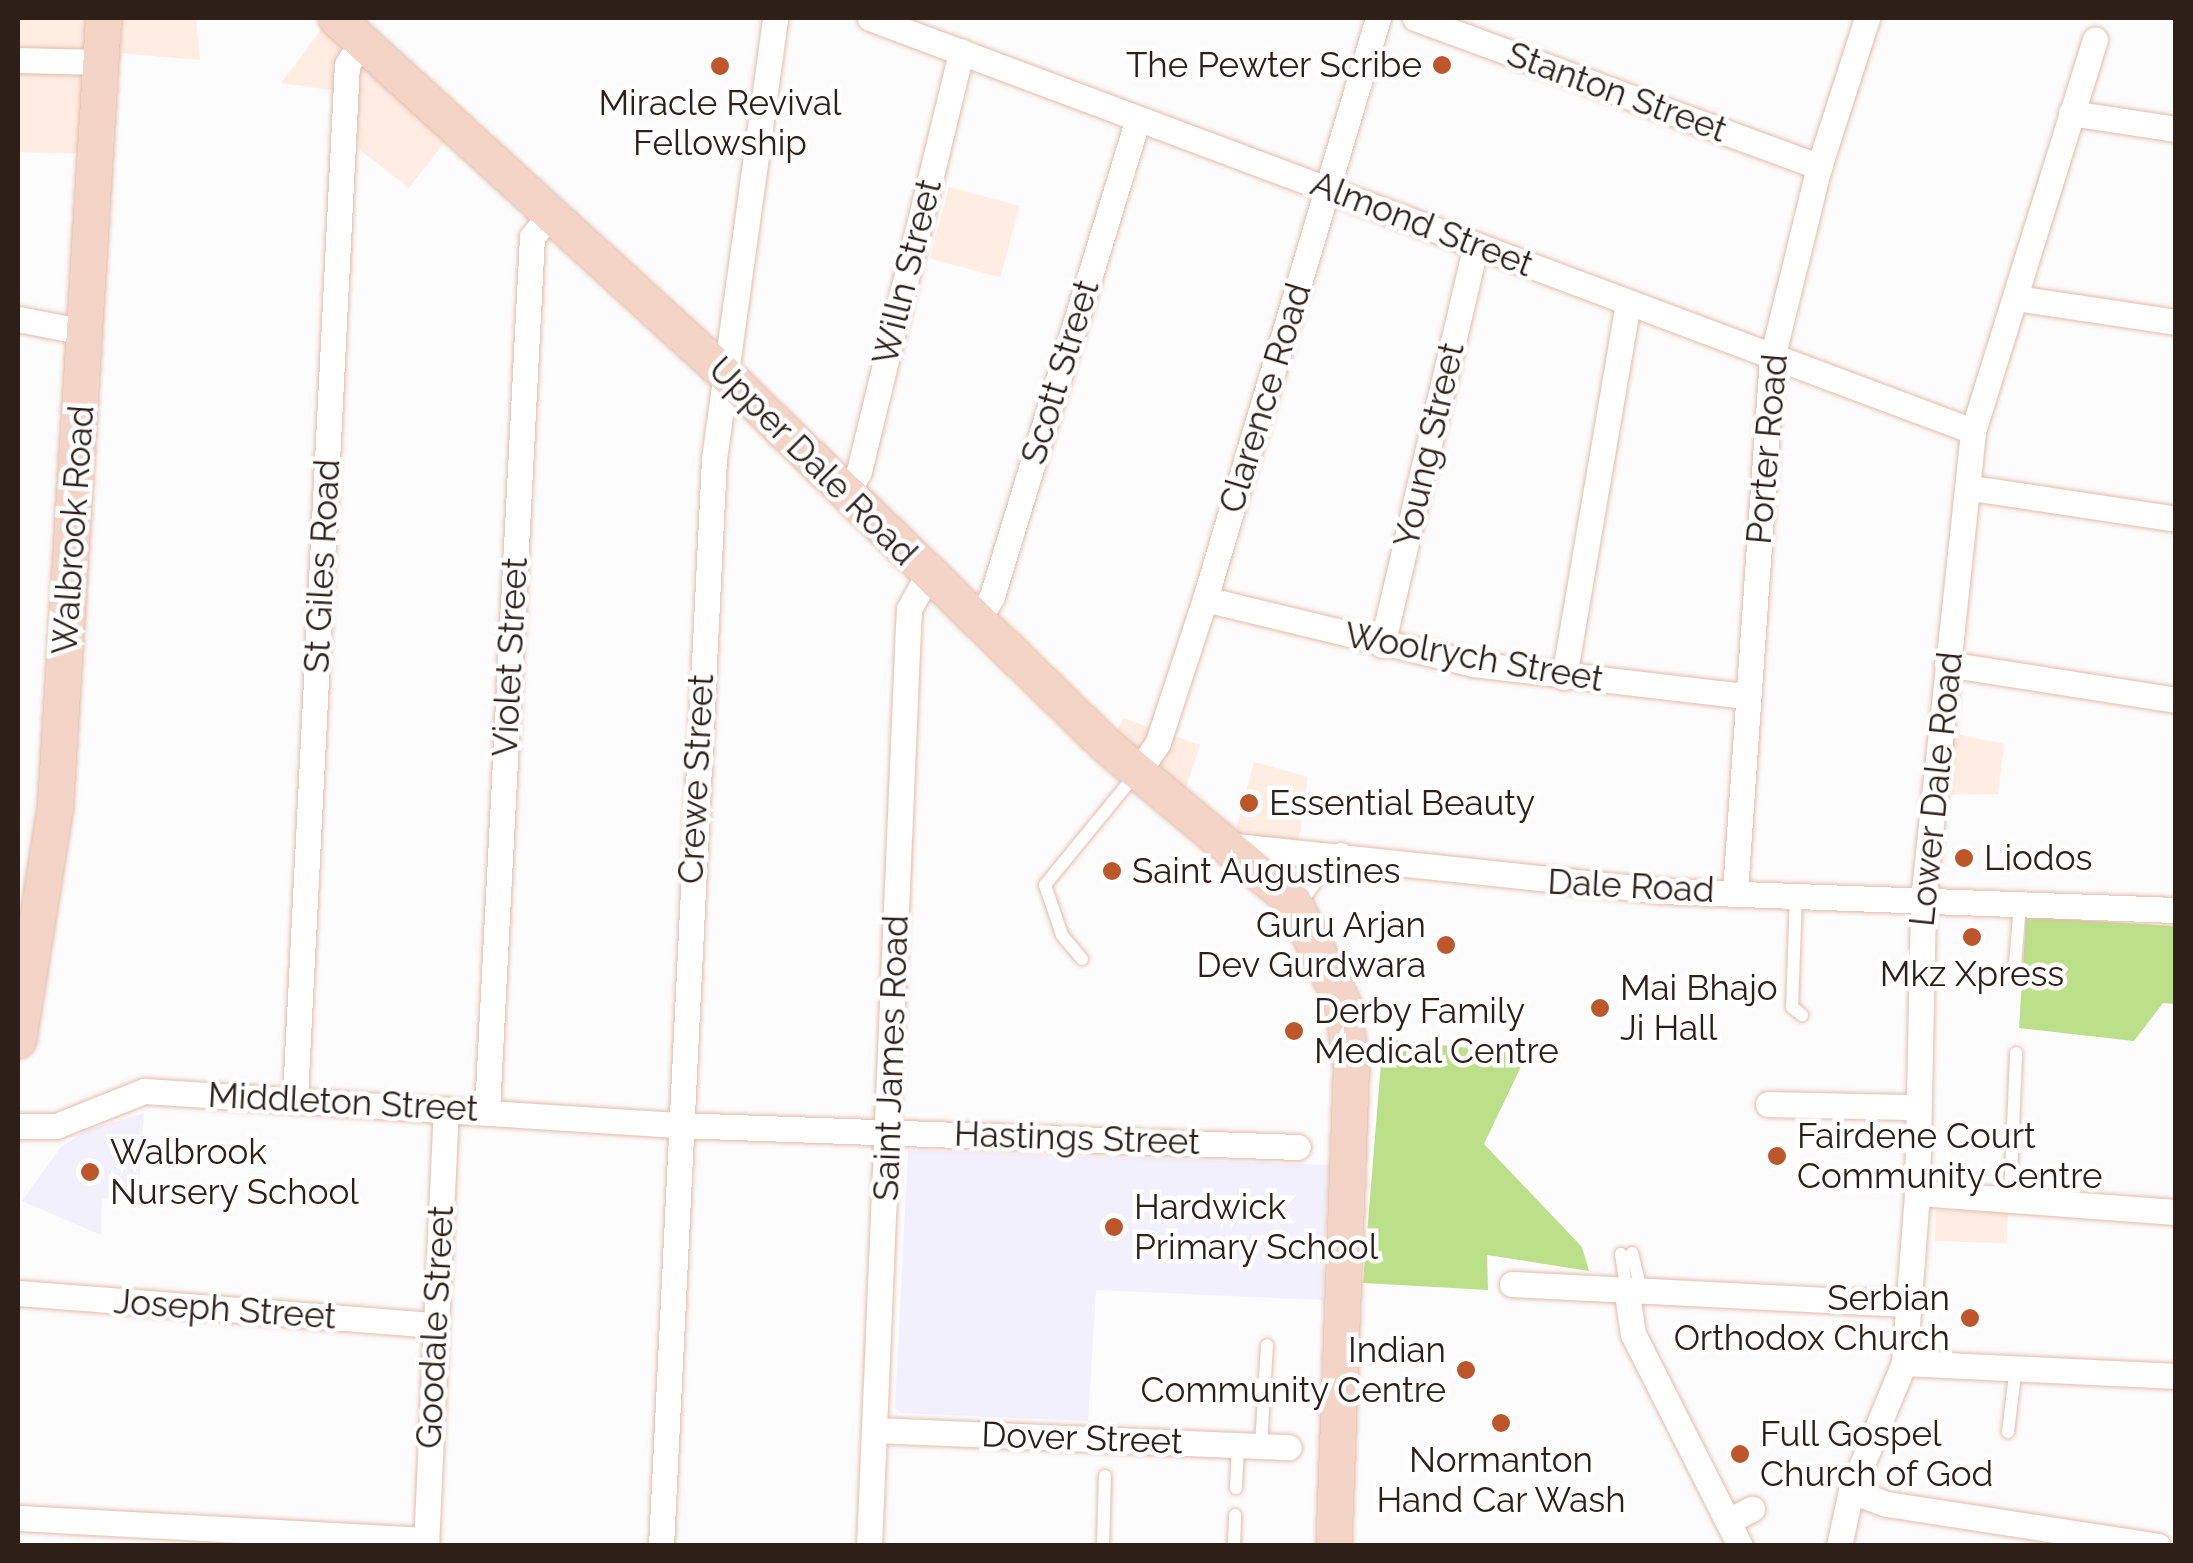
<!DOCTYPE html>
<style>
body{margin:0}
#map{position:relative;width:2193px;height:1563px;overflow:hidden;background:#fcfcfc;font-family:Raleway,sans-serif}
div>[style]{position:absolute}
.built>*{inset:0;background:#ffece3;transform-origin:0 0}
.education>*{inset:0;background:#f2f0fd}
.green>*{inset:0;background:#bce089}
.roads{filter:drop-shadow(0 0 2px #e2bdab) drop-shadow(0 0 2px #e2bdab)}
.lane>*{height:12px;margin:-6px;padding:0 6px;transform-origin:6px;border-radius:6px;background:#fff}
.street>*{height:25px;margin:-12.5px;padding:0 12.5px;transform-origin:12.5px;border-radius:12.5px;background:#fff}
.secondary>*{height:35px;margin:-17.5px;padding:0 17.5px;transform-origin:17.5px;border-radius:17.5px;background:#f4d4c7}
.dots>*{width:28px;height:28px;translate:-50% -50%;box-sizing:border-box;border:5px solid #fff;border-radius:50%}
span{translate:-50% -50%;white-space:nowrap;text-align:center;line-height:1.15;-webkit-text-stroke:9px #fff;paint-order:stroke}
.poi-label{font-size:35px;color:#2e2019}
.right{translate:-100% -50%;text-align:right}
.left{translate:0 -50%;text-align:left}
.street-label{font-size:35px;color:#2e2019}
.frame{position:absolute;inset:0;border:20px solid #2e2019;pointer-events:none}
</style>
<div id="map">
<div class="built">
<i style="clip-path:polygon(18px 18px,196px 18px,200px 60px,118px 53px,87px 154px,18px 152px)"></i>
<i style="clip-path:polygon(323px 27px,450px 135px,409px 188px,361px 151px,338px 91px,281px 83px)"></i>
<i style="left:949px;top:187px;width:73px;height:74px;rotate:15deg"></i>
<i style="clip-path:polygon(1123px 718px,1200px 745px,1180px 806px,1109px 748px)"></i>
<i style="clip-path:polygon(1951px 733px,2004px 744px,1998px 794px,1944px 795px)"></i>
<i style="clip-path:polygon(1254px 762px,1308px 777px,1298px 846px,1234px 838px)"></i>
<i style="left:1936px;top:1210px;width:72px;height:31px;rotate:2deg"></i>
</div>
<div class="education">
<i style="clip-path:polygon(144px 1113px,138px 1198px,102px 1198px,101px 1235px,22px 1201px,61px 1147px,87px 1130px)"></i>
<i style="clip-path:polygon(908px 1150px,1329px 1165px,1323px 1300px,1096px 1290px,1088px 1421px,900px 1413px,895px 1407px)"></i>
</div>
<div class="green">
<i style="clip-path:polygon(2026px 917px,2175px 926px,2175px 1004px,2163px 1003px,2134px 1041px,2019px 1028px)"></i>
<i style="clip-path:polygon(1383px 1039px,1527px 1054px,1484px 1144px,1582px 1247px,1589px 1271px,1487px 1255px,1488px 1290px,1363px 1283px)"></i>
</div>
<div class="roads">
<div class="lane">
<i style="left:1796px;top:895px;width:112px;rotate:92deg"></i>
<i style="left:1792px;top:1007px;width:13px;rotate:39deg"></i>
<i style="left:1082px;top:959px;width:31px;rotate:-130deg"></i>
<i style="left:1062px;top:935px;width:53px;rotate:-108.8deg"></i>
<i style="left:1045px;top:885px;width:144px;rotate:-50.7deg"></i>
<i style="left:2014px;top:977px;width:73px;rotate:-85.3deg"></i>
<i style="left:2010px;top:1199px;width:146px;rotate:-87.6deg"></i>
<i style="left:1632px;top:1253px;width:42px;rotate:76.3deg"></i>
<i style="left:1621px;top:1254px;width:38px;rotate:81deg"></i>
<i style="left:2008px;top:1432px;width:66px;rotate:-83.1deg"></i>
<i style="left:1261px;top:1446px;width:101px;rotate:-86.6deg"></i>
<i style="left:1236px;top:1488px;width:43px;rotate:-87.3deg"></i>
<i style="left:1103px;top:1546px;width:70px;rotate:-88.4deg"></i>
<i style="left:1234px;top:1546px;width:31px;rotate:-88deg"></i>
</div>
<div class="street">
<i style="left:870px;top:18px;width:1178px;rotate:20.53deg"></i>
<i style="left:1415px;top:18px;width:431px;rotate:20.2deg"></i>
<i style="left:18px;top:60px;width:83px;rotate:1.4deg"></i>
<i style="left:2071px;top:113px;width:106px;rotate:8.7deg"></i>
<i style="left:2016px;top:298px;width:162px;rotate:8.5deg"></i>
<i style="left:18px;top:319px;width:68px;rotate:11deg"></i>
<i style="left:1972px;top:488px;width:206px;rotate:8.6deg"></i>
<i style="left:848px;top:491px;width:23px;rotate:-61deg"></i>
<i style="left:859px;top:471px;width:432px;rotate:-76.3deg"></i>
<i style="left:1205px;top:599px;width:276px;rotate:13.6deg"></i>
<i style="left:1473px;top:664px;width:275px;rotate:6.7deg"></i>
<i style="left:977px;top:623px;width:31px;rotate:-61deg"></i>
<i style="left:992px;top:596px;width:499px;rotate:-73deg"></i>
<i style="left:1382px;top:645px;width:411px;rotate:-76.8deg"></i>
<i style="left:1947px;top:664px;width:232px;rotate:8.9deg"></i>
<i style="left:1564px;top:677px;width:379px;rotate:-80.3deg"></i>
<i style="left:1138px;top:772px;width:36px;rotate:-56deg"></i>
<i style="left:1158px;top:742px;width:151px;rotate:-71.8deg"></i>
<i style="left:1205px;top:599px;width:606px;rotate:-73.42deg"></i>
<i style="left:1235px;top:846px;width:427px;rotate:6deg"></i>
<i style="left:1660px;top:891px;width:516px;rotate:2.11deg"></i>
<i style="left:1735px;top:892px;width:535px;rotate:-86.04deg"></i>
<i style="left:1772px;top:358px;width:197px;rotate:-76.2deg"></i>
<i style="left:1819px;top:167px;width:157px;rotate:-72.1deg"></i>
<i style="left:1293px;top:901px;width:39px;rotate:-54deg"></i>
<i style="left:1316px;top:869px;width:28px;rotate:-30deg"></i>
<i style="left:295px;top:1097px;width:1033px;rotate:-87.12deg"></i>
<i style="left:347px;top:65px;width:29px;rotate:-59deg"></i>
<i style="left:1768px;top:1104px;width:149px;rotate:1.2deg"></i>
<i style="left:487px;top:1110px;width:874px;rotate:-87.05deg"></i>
<i style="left:532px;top:237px;width:33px;rotate:-51deg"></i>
<i style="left:18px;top:1126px;width:38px"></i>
<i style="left:56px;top:1126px;width:95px;rotate:-21.7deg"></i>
<i style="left:144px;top:1091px;width:534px;rotate:3.65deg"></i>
<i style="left:677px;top:1125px;width:621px;rotate:2.03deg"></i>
<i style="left:1917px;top:1193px;width:260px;rotate:4.2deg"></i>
<i style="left:1512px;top:1284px;width:400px;rotate:2.9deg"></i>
<i style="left:18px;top:1293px;width:416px;rotate:4.4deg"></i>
<i style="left:1627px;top:1294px;width:40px;rotate:81.5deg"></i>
<i style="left:1633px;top:1334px;width:237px;rotate:63.2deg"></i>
<i style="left:1904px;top:1363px;width:272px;rotate:2.7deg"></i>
<i style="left:875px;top:1430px;width:414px;rotate:2.4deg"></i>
<i style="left:1851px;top:1491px;width:38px;rotate:20deg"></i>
<i style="left:1887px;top:1504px;width:274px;rotate:8.8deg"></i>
<i style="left:18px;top:1518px;width:409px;rotate:3.1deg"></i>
<i style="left:1728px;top:1521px;width:27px;rotate:-27deg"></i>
<i style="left:426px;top:1546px;width:437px;rotate:-87.4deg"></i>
<i style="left:661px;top:1546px;width:1088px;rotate:-87.21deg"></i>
<i style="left:714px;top:459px;width:445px;rotate:-82.1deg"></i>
<i style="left:869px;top:1546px;width:919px;rotate:-87.57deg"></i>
<i style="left:908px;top:628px;width:19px;rotate:-87deg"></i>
<i style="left:909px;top:609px;width:39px;rotate:-61deg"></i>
<i style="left:1839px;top:1546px;width:56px;rotate:-77.7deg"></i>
<i style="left:1851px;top:1491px;width:139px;rotate:-67.5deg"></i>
<i style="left:1904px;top:1363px;width:170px;rotate:-85.6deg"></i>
<i style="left:1917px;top:1193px;width:293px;rotate:-88.8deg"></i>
<i style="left:1923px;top:900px;width:472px;rotate:-83.9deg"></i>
<i style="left:1973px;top:431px;width:410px;rotate:-72.7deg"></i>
</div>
<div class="secondary">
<i style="left:336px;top:18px;width:522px;rotate:42.44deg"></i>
<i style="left:721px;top:370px;width:539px;rotate:44.25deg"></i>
<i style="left:1107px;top:746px;width:242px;rotate:39.8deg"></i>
<i style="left:1293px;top:901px;width:112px;rotate:64.1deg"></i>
<i style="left:1342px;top:1002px;width:65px;rotate:82deg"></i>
<i style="left:1351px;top:1066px;width:480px;rotate:92.1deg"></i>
<i style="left:18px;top:1040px;width:237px;rotate:-81deg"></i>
<i style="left:55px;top:806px;width:789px;rotate:-86.51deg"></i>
</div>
</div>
<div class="dots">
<i style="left:1442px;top:65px;background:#bd562b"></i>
<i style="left:720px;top:66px;background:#bd562b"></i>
<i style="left:1249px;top:803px;background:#bd562b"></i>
<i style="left:1964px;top:858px;background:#bd562b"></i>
<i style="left:1112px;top:871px;background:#bd562b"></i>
<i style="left:1972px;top:937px;background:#bd562b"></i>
<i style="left:1446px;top:945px;background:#bd562b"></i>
<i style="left:1600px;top:1008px;background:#bd562b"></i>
<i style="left:1294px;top:1031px;background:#bd562b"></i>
<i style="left:1777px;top:1156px;background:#bd562b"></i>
<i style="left:90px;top:1172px;background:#bd562b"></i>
<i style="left:1114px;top:1227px;background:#bd562b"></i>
<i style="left:1970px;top:1318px;background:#bd562b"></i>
<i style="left:1466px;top:1370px;background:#bd562b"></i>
<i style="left:1501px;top:1423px;background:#bd562b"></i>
<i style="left:1740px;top:1454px;background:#bd562b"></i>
</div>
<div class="poi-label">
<span class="right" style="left:1422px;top:65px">The Pewter Scribe</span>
<span style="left:720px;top:123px">Miracle Revival<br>Fellowship</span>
<span class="left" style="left:1269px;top:803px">Essential Beauty</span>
<span class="left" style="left:1984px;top:858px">Liodos</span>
<span class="left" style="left:1132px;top:871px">Saint Augustines</span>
<span class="right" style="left:1426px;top:945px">Guru Arjan<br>Dev Gurdwara</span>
<span style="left:1972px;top:974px">Mkz Xpress</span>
<span class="left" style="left:1620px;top:1008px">Mai Bhajo<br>Ji Hall</span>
<span class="left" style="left:1314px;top:1031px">Derby Family<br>Medical Centre</span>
<span class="left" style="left:1797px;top:1156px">Fairdene Court<br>Community Centre</span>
<span class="left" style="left:110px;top:1172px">Walbrook<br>Nursery School</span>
<span class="left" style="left:1134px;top:1227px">Hardwick<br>Primary School</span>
<span class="right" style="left:1950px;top:1318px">Serbian<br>Orthodox Church</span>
<span class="right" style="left:1446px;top:1370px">Indian<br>Community Centre</span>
<span class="left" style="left:1760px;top:1454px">Full Gospel<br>Church of God</span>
<span style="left:1501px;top:1480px">Normanton<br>Hand Car Wash</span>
</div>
<div class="street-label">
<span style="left:1617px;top:92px;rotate:20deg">Stanton Street</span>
<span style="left:1422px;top:224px;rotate:21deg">Almond Street</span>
<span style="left:907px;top:272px;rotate:-76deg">Willn Street</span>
<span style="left:1060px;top:372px;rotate:-73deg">Scott Street</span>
<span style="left:1265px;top:398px;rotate:-73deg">Clarence Road</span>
<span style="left:1429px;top:445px;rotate:-77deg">Young Street</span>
<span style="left:1767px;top:449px;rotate:-85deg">Porter Road</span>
<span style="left:813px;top:461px;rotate:45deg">Upper Dale Road</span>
<span style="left:73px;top:530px;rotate:-86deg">Walbrook Road</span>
<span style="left:322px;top:566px;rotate:-87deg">St Giles Road</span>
<span style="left:510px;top:657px;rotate:-87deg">Violet Street</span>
<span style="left:1474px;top:657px;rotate:10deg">Woolrych Street</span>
<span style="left:696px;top:779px;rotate:-87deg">Crewe Street</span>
<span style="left:1936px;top:789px;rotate:-84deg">Lower Dale Road</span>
<span style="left:1631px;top:886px;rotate:3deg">Dale Road</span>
<span style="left:891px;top:1058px;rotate:-88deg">Saint James Road</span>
<span style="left:343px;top:1102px;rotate:3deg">Middleton Street</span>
<span style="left:1077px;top:1138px;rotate:2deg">Hastings Street</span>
<span style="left:225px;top:1309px;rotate:4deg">Joseph Street</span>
<span style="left:435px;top:1327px;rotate:-87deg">Goodale Street</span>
<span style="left:1082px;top:1438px;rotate:2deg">Dover Street</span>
</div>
<div class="frame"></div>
</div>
